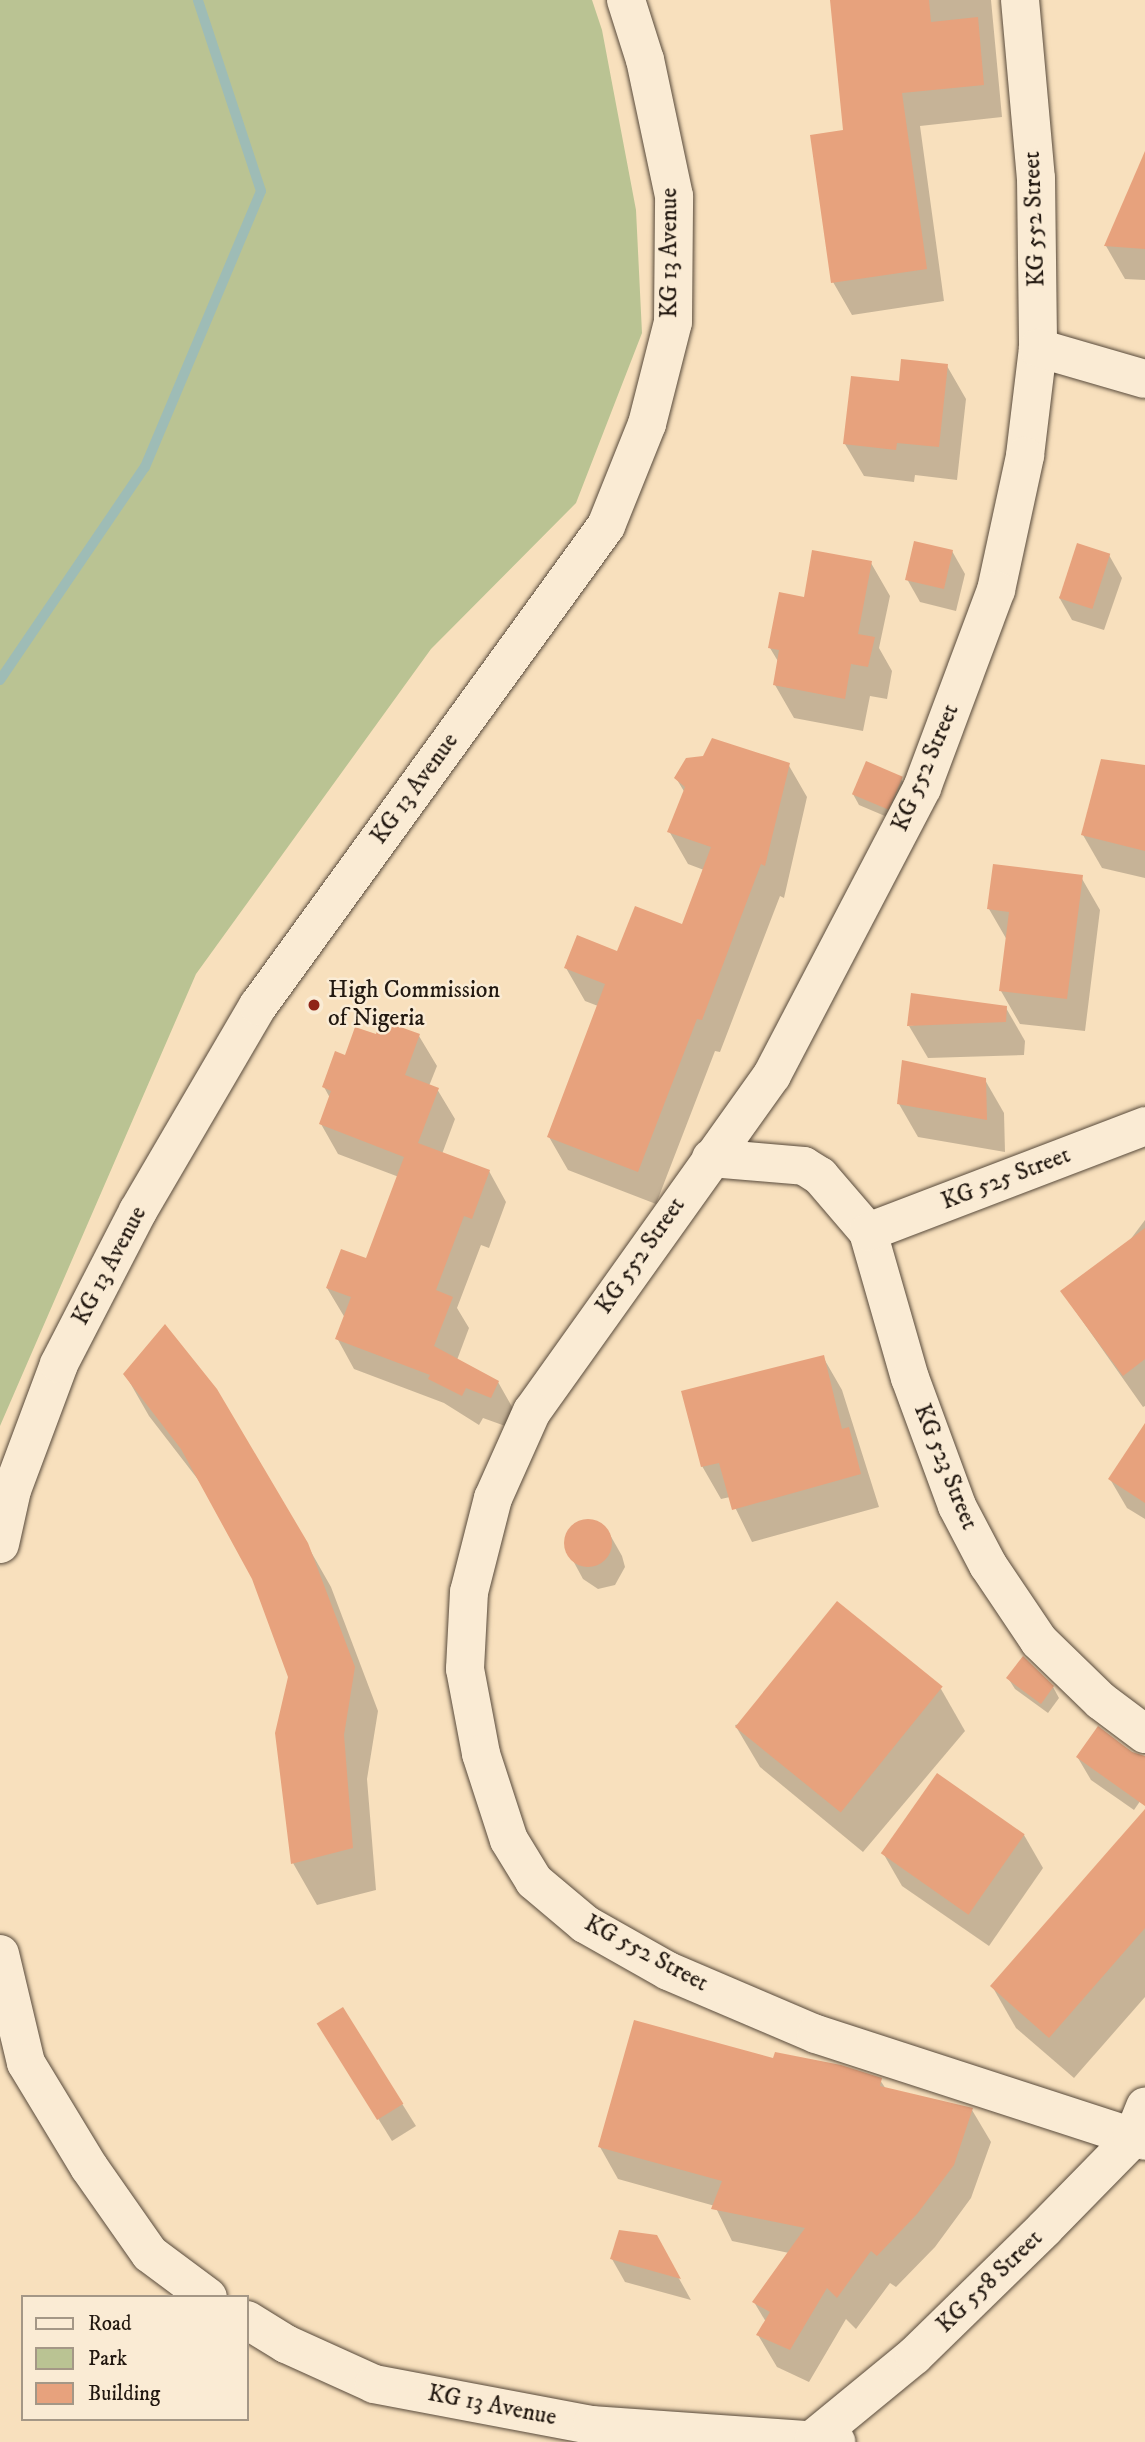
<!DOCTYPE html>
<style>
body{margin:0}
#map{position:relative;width:1145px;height:2442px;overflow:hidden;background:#f8e0bd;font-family:"IM FELL DW Pica",serif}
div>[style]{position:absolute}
.green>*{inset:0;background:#bac393}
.shadow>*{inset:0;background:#0003}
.stream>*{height:10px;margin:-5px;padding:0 5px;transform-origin:5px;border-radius:5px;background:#9ebcb6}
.building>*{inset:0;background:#e7a27d;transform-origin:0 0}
.round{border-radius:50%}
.roads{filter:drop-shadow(0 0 2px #584a3b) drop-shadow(0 0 2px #584a3b)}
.minor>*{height:38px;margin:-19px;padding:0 19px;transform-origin:19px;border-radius:19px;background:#faebd4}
.dots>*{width:19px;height:19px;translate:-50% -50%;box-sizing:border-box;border:4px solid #faebd4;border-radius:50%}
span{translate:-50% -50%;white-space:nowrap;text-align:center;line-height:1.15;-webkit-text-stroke:5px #faebd4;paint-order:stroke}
.street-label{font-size:24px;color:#221810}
.poi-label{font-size:24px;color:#221810}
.left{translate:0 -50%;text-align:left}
.legend{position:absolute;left:21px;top:2295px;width:228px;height:126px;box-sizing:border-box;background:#faebd4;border:2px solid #a49786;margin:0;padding:9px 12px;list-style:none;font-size:21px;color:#221810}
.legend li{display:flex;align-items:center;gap:14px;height:35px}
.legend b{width:35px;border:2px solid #a49786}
</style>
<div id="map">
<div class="green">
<i style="clip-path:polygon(0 0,592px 0,602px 30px,636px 210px,642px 333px,576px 503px,431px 649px,196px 974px,0 1426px)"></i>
</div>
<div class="shadow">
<i style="clip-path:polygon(831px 0,991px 0,1002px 117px,920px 126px,944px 301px,852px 315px,833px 282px,845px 132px)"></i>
<i style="clip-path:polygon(1145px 188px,1145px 280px,1125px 279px,1106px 246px)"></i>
<i style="clip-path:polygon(947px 366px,966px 399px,957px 480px,915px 475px,914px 482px,864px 476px,845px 444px,900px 383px)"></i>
<i style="clip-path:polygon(952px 551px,965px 574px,956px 611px,920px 602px,907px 579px)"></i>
<i style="clip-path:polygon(1109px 555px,1122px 578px,1104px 630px,1072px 620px,1059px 597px)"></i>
<i style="clip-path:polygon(871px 563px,890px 596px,879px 648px,892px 671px,887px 699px,870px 696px,863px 731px,794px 718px,775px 685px,779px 663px,770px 648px,805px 599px)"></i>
<i style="clip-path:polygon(788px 764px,807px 797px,784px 898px,780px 896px,720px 1052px,715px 1051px,656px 1204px,568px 1170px,549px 1137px,598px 1006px,585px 1001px,566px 968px,618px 953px,683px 926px,704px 870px,688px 864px,669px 831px,685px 793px,676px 778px)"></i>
<i style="clip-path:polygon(1145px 767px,1145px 878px,1102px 868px,1083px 835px)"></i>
<i style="clip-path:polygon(901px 779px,908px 789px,892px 819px,859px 805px,853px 794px)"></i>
<i style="clip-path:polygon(1081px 877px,1100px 910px,1085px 1031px,1020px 1024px,1001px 991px,1007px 940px,989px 909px)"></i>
<i style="clip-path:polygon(1006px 1008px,1025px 1041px,1024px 1055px,928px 1058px,909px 1026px)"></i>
<i style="clip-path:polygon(419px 1036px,437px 1066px,429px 1086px,437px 1089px,455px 1119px,442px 1154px,489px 1171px,506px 1202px,489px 1248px,481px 1245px,457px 1308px,469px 1328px,457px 1360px,498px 1382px,515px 1412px,508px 1427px,483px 1418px,479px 1425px,444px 1403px,354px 1369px,337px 1338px,345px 1318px,327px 1288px,367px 1260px,399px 1177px,338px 1154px,321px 1124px,330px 1098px,324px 1087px,346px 1057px,377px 1037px)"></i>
<i style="clip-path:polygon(985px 1080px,1004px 1113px,1005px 1152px,918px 1137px,899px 1104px)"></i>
<i style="clip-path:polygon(1145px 1220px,1145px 1406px,1143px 1407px,1062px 1292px,1127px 1244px)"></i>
<i style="clip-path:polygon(823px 1357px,842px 1390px,879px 1507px,752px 1542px,730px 1497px,721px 1499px,702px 1466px)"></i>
<i style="clip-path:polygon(125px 1374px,306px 1543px,331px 1587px,378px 1711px,367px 1779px,376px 1890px,317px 1905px,293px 1863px,290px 1677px,254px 1578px,203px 1486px,149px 1416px)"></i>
<i style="clip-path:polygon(1145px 1444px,1145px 1519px,1127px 1508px,1110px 1479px)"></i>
<i style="clip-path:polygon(590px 1520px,609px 1533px,622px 1556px,625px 1567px,615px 1585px,598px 1589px,583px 1579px,570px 1555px,566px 1538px,579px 1522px)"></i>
<i style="clip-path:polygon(1008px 1678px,1053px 1687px,1059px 1698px,1048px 1713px,1015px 1689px)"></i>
<i style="clip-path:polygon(941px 1689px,965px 1731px,863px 1852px,760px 1767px,735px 1725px)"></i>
<i style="clip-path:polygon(1098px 1728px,1145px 1761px,1145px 1794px,1134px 1810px,1091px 1780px,1078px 1758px)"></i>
<i style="clip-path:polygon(937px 1775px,1024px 1835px,1043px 1868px,989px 1946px,902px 1886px,883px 1853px)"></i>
<i style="clip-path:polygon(1145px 1812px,1145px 1997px,1074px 2078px,1016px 2028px,992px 1986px)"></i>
<i style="clip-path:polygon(343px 2009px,416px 2126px,392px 2141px,333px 2046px)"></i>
<i style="clip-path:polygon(775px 2060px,880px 2080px,886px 2089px,972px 2110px,991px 2142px,971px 2198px,935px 2247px,896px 2287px,890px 2283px,856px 2329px,846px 2319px,809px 2382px,777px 2367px,758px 2335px,766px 2322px,754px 2302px,789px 2253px,732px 2241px,715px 2206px,618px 2179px,600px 2147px)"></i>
<i style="clip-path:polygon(667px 2257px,691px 2300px,625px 2282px,612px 2259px)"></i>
</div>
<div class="stream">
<i style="left:0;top:680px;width:258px;rotate:-55.8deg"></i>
<i style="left:145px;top:467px;width:299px;rotate:-67.2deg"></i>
<i style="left:261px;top:191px;width:201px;rotate:-108.3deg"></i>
</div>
<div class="building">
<i style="clip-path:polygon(830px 0,929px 0,931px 22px,978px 17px,984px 85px,902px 93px,927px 269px,831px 283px,810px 135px,843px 130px)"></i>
<i style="clip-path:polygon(1145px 151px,1145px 249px,1104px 246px)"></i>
<i style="clip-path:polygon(901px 359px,948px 364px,939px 447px,897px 443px,896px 450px,843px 444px,851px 376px,899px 381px)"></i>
<i style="left:914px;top:541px;width:40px;height:40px;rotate:13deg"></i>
<i style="left:1077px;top:543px;width:35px;height:58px;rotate:18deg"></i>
<i style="clip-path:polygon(812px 550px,872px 561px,858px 634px,875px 637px,868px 667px,851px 664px,845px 699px,773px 685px,779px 650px,768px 648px,779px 592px,804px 597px)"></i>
<i style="clip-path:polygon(712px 738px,790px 763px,765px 866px,761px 864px,702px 1020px,697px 1019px,638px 1172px,547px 1137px,605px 984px,564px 968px,577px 935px,617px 951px,635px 906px,682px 924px,711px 847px,667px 832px,685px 787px,674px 778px,686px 758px,703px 756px)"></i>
<i style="clip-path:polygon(1101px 759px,1145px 765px,1145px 851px,1081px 835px)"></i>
<i style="left:866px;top:761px;width:40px;height:36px;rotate:23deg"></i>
<i style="clip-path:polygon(993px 864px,1083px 875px,1067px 999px,999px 991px,1009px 912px,987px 909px)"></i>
<i style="clip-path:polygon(911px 993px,1007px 1006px,1006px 1022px,907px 1026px)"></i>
<i style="clip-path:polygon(381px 1020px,420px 1034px,405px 1075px,439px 1088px,418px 1143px,490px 1170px,472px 1219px,464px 1216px,436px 1290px,453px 1297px,434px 1346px,499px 1381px,491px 1398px,466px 1388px,462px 1396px,428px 1379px,430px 1375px,335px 1339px,351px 1297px,326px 1288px,341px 1249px,366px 1258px,404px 1157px,319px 1124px,331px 1091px,322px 1087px,335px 1051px,345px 1055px,355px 1027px,376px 1034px)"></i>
<i style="clip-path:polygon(902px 1060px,986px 1078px,987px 1120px,897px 1104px)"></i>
<i style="clip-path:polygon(1145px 1228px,1145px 1359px,1123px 1376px,1060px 1291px)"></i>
<i style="clip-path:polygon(165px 1324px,217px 1389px,308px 1543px,355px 1667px,344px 1735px,353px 1848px,291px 1864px,275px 1733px,288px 1677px,252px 1579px,181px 1449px,123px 1374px)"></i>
<i style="clip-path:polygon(824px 1355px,842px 1429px,849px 1427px,861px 1474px,732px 1510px,719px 1463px,701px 1467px,681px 1391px)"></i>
<i style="clip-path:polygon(1145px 1423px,1145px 1503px,1108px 1479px)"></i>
<i class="round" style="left:564px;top:1519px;width:48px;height:48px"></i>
<i style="left:837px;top:1601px;width:136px;height:162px;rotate:39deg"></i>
<i style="clip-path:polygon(1023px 1656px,1054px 1686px,1041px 1704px,1006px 1678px)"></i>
<i style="clip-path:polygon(1098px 1726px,1132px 1752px,1145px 1756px,1145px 1806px,1076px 1757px)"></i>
<i style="left:937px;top:1773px;width:107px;height:98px;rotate:35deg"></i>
<i style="clip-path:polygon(1145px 1809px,1145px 1928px,1049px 2038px,990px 1986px)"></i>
<i style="left:343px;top:2007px;width:114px;height:31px;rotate:58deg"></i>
<i style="clip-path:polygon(634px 2020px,773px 2058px,775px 2052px,841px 2065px,882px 2078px,880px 2086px,973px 2108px,954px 2165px,917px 2214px,877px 2256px,871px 2251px,837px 2298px,827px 2288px,790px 2350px,756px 2335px,770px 2312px,752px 2302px,805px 2228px,711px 2209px,722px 2181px,598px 2147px)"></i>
<i style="clip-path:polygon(619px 2230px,657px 2235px,681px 2279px,610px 2259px)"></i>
</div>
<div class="roads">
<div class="minor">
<i style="left:1020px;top:0;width:179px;rotate:84.9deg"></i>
<i style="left:1036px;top:178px;width:170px;rotate:89.3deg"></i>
<i style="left:1038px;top:348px;width:109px;rotate:96.9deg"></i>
<i style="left:1025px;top:456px;width:137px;rotate:102.2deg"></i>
<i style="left:996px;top:590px;width:211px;rotate:110.5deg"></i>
<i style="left:922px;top:788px;width:324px;rotate:117.6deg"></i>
<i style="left:772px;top:1075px;width:413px;rotate:125.5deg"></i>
<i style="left:532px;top:1411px;width:95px;rotate:114.1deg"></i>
<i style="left:493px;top:1498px;width:97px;rotate:104.3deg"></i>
<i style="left:469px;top:1592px;width:77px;rotate:93deg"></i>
<i style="left:465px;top:1669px;width:86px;rotate:79.3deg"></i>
<i style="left:481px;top:1754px;width:90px;rotate:72deg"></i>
<i style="left:509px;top:1840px;width:48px;rotate:58.6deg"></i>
<i style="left:534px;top:1881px;width:67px;rotate:40.1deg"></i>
<i style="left:585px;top:1924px;width:95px;rotate:29.5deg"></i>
<i style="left:668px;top:1971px;width:161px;rotate:23.1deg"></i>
<i style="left:816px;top:2034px;width:346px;rotate:18deg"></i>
<i style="left:1038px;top:348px;width:111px;rotate:16.2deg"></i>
<i style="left:711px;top:1158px;width:93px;rotate:4.9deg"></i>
<i style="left:804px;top:1166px;width:19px;rotate:32deg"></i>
<i style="left:820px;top:1176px;width:74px;rotate:49.4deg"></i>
<i style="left:868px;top:1232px;width:152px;rotate:74deg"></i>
<i style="left:910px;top:1378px;width:136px;rotate:69.8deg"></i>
<i style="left:957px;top:1506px;width:67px;rotate:62.3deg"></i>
<i style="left:988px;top:1565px;width:92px;rotate:56.1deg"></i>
<i style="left:1039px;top:1641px;width:86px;rotate:44.1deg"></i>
<i style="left:1101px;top:1701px;width:55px;rotate:36.9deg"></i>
<i style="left:868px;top:1232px;width:297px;rotate:-20.9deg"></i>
<i style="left:0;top:1544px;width:55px;rotate:-77.5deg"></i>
<i style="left:12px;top:1490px;width:134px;rotate:-69.5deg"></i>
<i style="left:59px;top:1364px;width:172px;rotate:-62.7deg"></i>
<i style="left:138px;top:1211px;width:238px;rotate:-59.7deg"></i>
<i style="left:258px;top:1006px;width:593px;rotate:-54.06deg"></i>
<i style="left:606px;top:526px;width:110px;rotate:-68.1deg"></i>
<i style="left:647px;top:424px;width:105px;rotate:-75.7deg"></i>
<i style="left:673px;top:322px;width:126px;rotate:-89.5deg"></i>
<i style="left:674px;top:196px;width:139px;rotate:-102deg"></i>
<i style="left:645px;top:60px;width:63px;rotate:-107.6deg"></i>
<i style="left:0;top:1954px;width:112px;rotate:76.6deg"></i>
<i style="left:26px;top:2063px;width:122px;rotate:58.8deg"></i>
<i style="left:89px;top:2167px;width:106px;rotate:55deg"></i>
<i style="left:150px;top:2254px;width:72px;rotate:36.6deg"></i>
<i style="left:247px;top:2320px;width:46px;rotate:31.6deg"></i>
<i style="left:286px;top:2344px;width:97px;rotate:24.4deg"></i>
<i style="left:374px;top:2384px;width:222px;rotate:10.7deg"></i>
<i style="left:592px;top:2425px;width:245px;rotate:4deg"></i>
<i style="left:814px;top:2438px;width:129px;rotate:-39.4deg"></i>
<i style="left:914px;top:2356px;width:182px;rotate:-44.3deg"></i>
<i style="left:1044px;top:2229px;width:126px;rotate:-45.6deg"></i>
<i style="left:1132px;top:2139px;width:35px;rotate:-68deg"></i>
</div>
</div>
<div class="dots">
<i style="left:314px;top:1005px;background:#8f2418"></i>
</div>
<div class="street-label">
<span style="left:1035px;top:219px;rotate:-92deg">KG 552 Street</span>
<span style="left:670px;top:253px;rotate:-90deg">KG 13 Avenue</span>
<span style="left:926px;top:768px;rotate:-67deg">KG 552 Street</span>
<span style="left:415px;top:789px;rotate:-54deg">KG 13 Avenue</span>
<span style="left:1006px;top:1179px;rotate:-21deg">KG 525 Street</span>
<span style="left:641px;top:1256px;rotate:-55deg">KG 552 Street</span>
<span style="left:110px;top:1266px;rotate:-62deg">KG 13 Avenue</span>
<span style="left:945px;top:1467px;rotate:68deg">KG 523 Street</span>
<span style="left:646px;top:1954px;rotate:28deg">KG 552 Street</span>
<span style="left:990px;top:2282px;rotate:-44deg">KG 558 Street</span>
<span style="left:492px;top:2406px;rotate:11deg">KG 13 Avenue</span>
</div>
<div class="poi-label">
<span class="left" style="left:328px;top:1005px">High Commission<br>of Nigeria</span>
</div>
<ul class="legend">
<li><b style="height:9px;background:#faebd4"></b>Road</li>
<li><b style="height:19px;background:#bac393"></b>Park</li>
<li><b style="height:19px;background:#e7a27d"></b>Building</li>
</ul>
</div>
